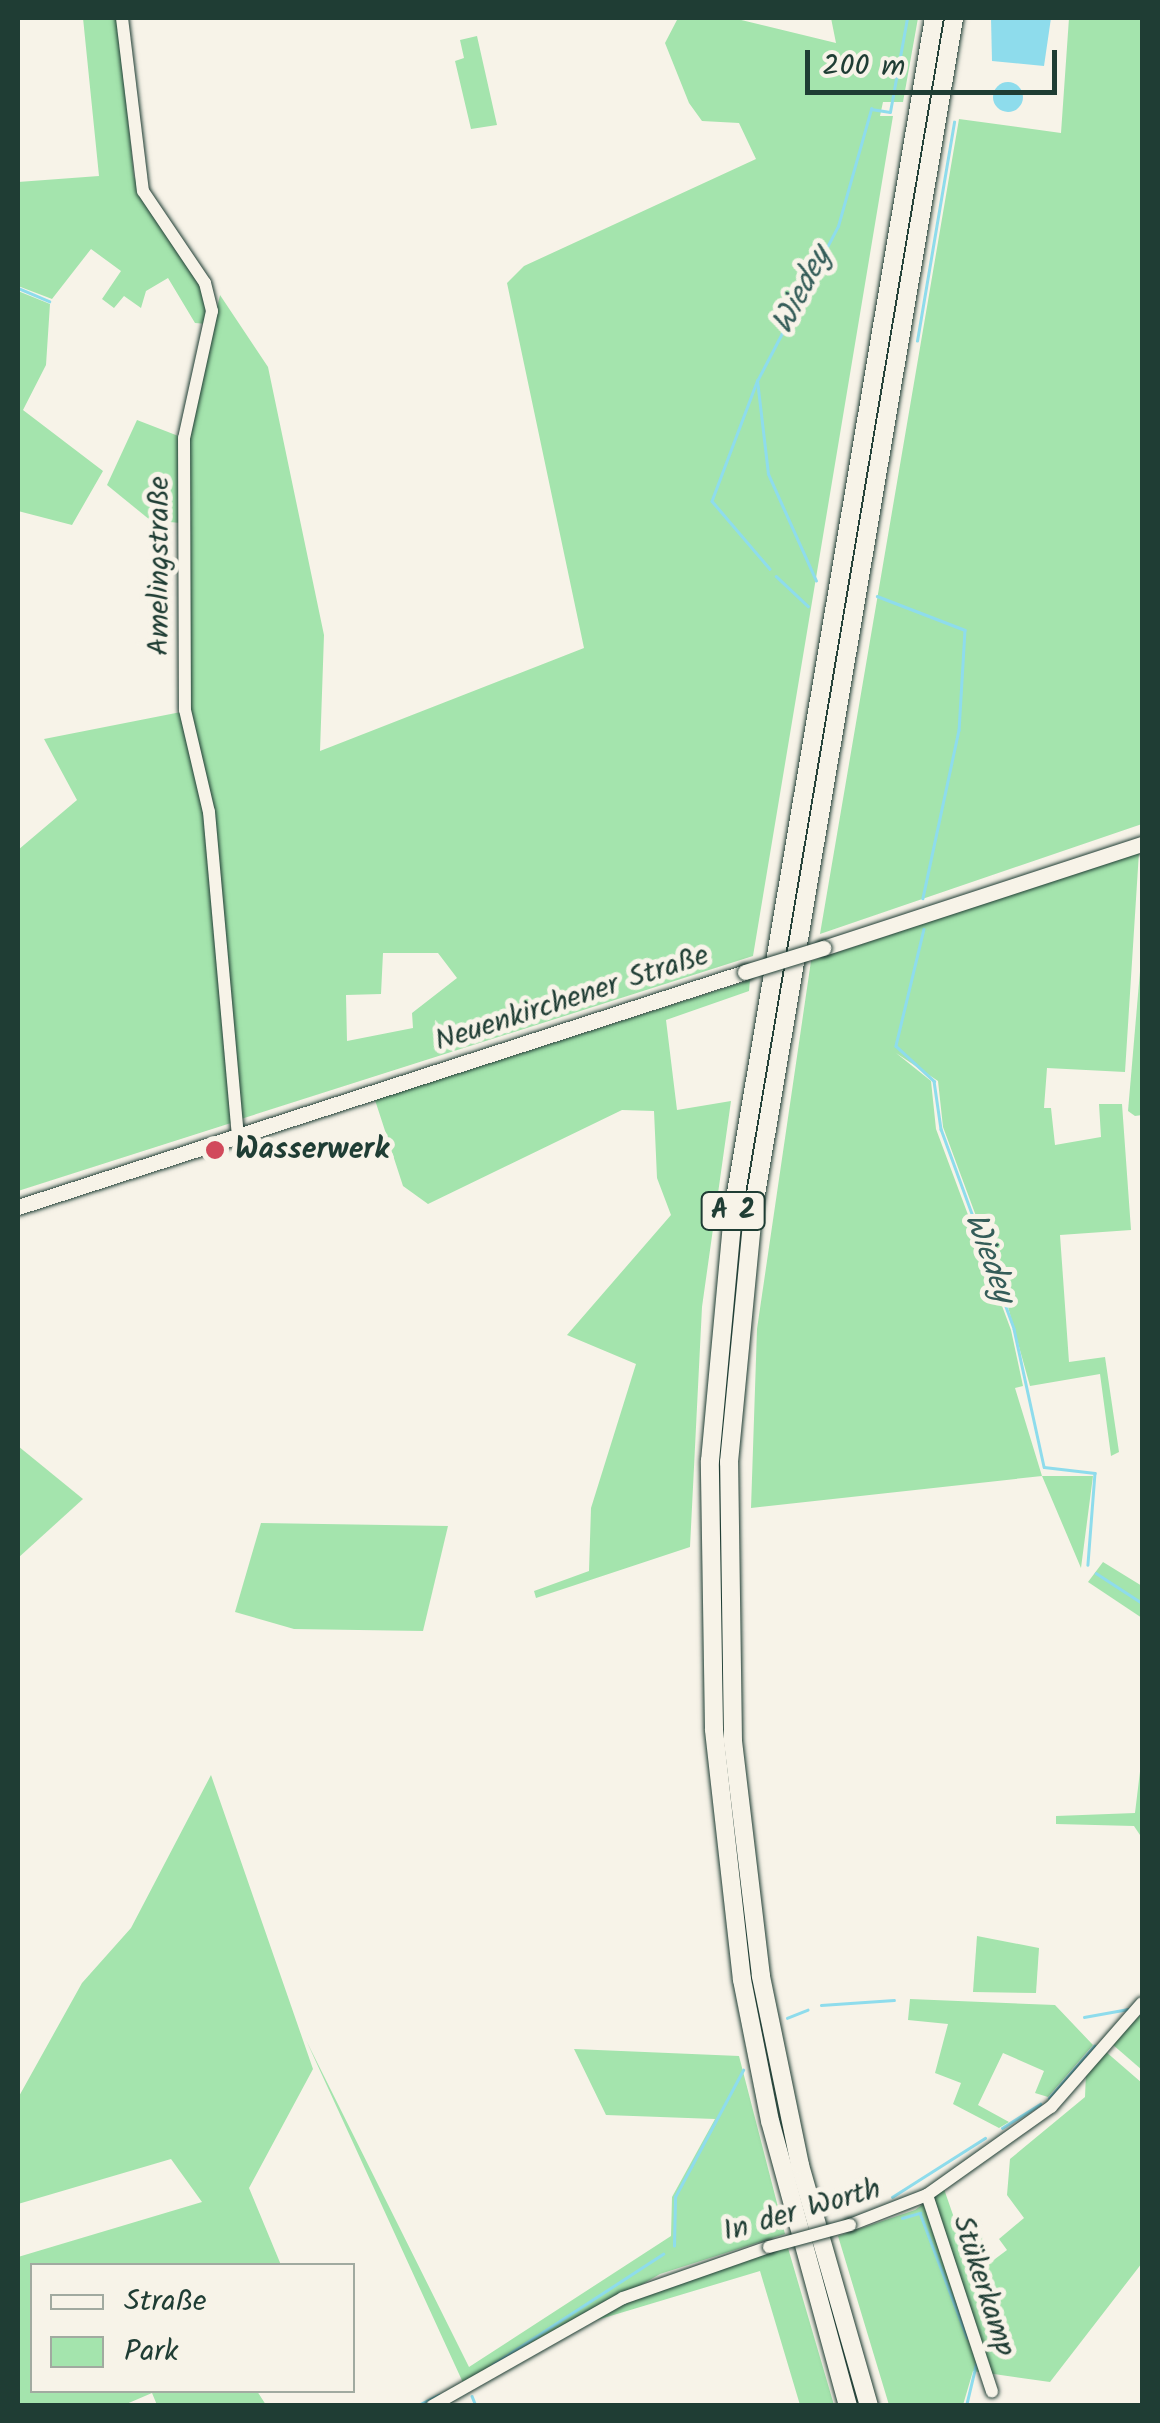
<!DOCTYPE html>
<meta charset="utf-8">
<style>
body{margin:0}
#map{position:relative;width:1160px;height:2423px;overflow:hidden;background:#f7f3e8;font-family:Kalam,sans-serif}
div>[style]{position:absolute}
.green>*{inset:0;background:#a4e4ad}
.water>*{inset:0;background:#8edcec}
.round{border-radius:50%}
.stream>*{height:2.5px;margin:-1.25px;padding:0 1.25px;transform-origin:1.25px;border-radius:1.25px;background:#8edcec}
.roads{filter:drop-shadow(0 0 2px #1f3d34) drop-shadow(0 0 2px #1f3d34)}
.minor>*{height:12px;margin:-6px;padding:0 6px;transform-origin:6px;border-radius:6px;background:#f7f3e8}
.major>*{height:15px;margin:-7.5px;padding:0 7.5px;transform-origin:7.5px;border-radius:7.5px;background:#f7f3e8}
.highway>*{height:18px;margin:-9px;padding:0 9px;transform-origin:9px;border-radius:9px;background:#f7f3e8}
.bridges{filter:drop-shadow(0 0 2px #1f3d34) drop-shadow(0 0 2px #1f3d34)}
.minor-bridge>*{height:12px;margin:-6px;padding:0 6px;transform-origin:6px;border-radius:6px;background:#f7f3e8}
.major-bridge>*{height:15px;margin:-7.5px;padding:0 7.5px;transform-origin:7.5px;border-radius:7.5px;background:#f7f3e8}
.dots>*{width:28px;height:28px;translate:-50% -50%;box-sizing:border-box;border:5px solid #f7f3e8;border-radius:50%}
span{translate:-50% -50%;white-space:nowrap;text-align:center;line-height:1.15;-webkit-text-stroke:10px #f7f3e8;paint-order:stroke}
.shield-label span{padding:2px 8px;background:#f7f3e8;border:2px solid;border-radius:8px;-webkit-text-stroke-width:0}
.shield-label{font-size:28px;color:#1f3d34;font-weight:700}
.street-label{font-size:30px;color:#1f3d34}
.poi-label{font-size:30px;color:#1f3d34;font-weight:700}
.left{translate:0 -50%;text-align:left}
.water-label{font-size:32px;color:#355d59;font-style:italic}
.frame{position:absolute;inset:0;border:20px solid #1f3d34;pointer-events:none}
.legend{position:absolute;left:30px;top:2263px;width:325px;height:130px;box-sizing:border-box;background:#f7f3e8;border:2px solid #a1aaa0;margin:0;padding:12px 18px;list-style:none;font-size:30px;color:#1f3d34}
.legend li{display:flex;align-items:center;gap:20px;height:50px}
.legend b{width:50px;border:2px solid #a1aaa0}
.scale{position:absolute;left:805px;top:50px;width:252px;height:45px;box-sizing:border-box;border:5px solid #1f3d34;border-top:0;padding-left:12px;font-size:30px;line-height:35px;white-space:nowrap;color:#1f3d34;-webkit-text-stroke:8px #f7f3e8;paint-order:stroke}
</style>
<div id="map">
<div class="green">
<i style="clip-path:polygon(83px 18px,118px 18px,134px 177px,202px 285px,207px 324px,195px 323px,168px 278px,146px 291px,141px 308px,124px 296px,114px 308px,102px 299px,121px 271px,91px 249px,52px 299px,18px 286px,18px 182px,99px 176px)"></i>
<i style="clip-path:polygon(evenodd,678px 18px,733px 18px,836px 43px,831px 18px,918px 18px,903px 102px,883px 102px,880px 116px,893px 116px,753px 956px,241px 1119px,214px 810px,189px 709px,188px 433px,220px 295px,268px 367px,324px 635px,320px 751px,584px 648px,507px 283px,524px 266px,756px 159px,739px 123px,702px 121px,689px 103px,665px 43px,678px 18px,383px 953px,438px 953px,457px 978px,412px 1013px,413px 1028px,347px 1041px,346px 995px,381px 994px,383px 953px)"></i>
<i style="clip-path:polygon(1069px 18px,1142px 18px,1142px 824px,820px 934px,959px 119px,1061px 133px)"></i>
<i style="clip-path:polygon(477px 36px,497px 125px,471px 129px,455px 61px,464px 58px,460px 40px)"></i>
<i style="clip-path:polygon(18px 291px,50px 304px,46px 365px,23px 410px,103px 471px,72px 525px,18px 511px)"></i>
<i style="clip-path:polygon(137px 420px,181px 437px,180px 523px,150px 520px,107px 485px)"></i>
<i style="clip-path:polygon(181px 712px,205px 812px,231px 1123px,18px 1191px,18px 850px,77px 800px,44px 739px)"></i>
<i style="clip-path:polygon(1139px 852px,1125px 1072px,1047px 1068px,1044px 1108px,1051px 1108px,1055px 1145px,1101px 1137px,1099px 1104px,1122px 1104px,1131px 1230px,1060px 1235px,1069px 1362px,1105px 1357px,1119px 1452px,1111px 1456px,1100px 1374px,1030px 1386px,1003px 1289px,943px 1127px,938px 1081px,896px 1053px,931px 1081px,936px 1129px,1011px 1330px,1023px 1386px,1015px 1388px,1042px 1476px,1093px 1476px,1081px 1568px,1042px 1476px,751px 1508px,757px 1329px,811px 961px)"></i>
<i style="clip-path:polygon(1142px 948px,1142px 1115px,1135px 1116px,1128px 1111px)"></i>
<i style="clip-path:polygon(750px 980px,749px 991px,666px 1020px,677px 1110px,731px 1101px,702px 1307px,690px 1547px,536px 1598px,534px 1591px,589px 1571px,591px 1508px,636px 1364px,567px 1335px,671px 1215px,657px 1178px,654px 1111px,622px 1110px,428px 1204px,403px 1186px,375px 1100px)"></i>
<i style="clip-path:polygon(18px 1446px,83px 1499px,18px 1558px)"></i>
<i style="clip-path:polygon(261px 1523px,448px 1526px,423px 1631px,294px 1629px,235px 1612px)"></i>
<i style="clip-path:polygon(1103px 1562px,1142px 1586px,1142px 1618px,1088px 1582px)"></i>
<i style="clip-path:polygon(1142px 1755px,1142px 1838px,1134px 1826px,1056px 1824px,1056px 1816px,1135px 1813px)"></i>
<i style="clip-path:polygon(211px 1775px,313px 2069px,249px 2188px,281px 2265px,32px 2266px,32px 2390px,257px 2391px,266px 2405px,157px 2405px,152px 2393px,124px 2405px,18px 2405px,18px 2257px,202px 2202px,171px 2159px,18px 2204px,18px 2098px,82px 1983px,131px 1928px)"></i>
<i style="clip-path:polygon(977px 1936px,1039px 1948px,1036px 1993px,973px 1992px)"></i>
<i style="clip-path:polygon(910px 1999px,1055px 2005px,1093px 2045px,1048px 2097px,1035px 2093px,1044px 2071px,1003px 2053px,978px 2105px,1009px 2122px,999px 2128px,953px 2104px,961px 2083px,935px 2073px,948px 2024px,908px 2020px)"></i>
<i style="clip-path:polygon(1142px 2013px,1142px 2070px,1112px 2044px)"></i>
<i style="clip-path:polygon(306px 2040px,469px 2367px,671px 2236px,672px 2197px,715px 2119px,606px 2115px,574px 2049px,739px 2056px,785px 2234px,660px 2274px,465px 2387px)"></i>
<i style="clip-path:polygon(1105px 2051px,1142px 2083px,1142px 2263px,1050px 2382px,973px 2371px,963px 2405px,889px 2405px,838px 2236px,915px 2210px,944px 2189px,960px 2235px,978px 2227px,982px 2234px,983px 2268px,1007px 2250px,999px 2239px,1024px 2218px,1007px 2195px,1010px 2159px,1085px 2097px,1086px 2072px)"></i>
<i style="clip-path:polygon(788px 2248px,834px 2405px,800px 2405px,760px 2271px,587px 2323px,663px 2282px)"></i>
</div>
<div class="water">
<i style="clip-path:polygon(991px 18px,1051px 18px,1044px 66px,992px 61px)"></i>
<i class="round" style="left:993px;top:82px;width:30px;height:30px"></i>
</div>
<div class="stream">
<i style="left:18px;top:288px;width:34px;rotate:23deg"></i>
<i style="left:917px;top:341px;width:222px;rotate:-80.4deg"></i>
<i style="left:757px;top:382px;width:127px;rotate:110.7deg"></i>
<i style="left:712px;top:501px;width:89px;rotate:49.5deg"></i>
<i style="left:776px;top:576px;width:44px;rotate:43.2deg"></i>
<i style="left:816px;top:581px;width:117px;rotate:-114.2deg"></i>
<i style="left:768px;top:474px;width:94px;rotate:-96.7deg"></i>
<i style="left:757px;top:381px;width:175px;rotate:-62.4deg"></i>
<i style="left:838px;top:226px;width:122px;rotate:-74.2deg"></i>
<i style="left:871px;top:109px;width:19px;rotate:9deg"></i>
<i style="left:890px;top:112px;width:96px;rotate:-79.7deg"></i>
<i style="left:877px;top:596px;width:94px;rotate:21.1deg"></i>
<i style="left:965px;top:630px;width:100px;rotate:93.4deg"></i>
<i style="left:959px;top:730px;width:172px;rotate:102.1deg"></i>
<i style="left:924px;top:929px;width:120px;rotate:103.5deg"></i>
<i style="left:896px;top:1046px;width:52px;rotate:42.6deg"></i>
<i style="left:934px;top:1081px;width:49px;rotate:81.7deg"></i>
<i style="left:941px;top:1129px;width:213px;rotate:69.9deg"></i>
<i style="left:1014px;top:1329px;width:141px;rotate:77.7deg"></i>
<i style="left:1044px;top:1467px;width:51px;rotate:6.7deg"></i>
<i style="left:1095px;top:1473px;width:92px;rotate:94.4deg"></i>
<i style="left:1096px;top:1573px;width:55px;rotate:33.1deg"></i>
<i style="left:821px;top:2005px;width:73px;rotate:-3.9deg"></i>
<i style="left:1084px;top:2017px;width:46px;rotate:-10.1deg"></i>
<i style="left:787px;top:2018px;width:22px;rotate:-22deg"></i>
<i style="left:1049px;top:2098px;width:69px;rotate:-49.1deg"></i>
<i style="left:1002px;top:2128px;width:45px;rotate:-32.3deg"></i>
<i style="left:892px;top:2197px;width:110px;rotate:-32.4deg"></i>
<i style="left:902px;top:2218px;width:19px;rotate:-16deg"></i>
<i style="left:920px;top:2213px;width:133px;rotate:69.2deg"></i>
<i style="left:674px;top:2246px;width:49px;rotate:-88.8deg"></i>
<i style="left:675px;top:2197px;width:144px;rotate:-61.8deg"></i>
<i style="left:492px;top:2365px;width:204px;rotate:-33deg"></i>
<i style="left:472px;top:2396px;width:11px;rotate:68deg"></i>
<i style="left:416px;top:2406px;width:25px;rotate:-26deg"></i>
<i style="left:966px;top:2406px;width:43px;rotate:-76.6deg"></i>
</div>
<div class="roads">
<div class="minor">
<i style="left:122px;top:18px;width:174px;rotate:83.1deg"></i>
<i style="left:143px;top:191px;width:111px;rotate:56deg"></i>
<i style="left:205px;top:283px;width:29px;rotate:76deg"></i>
<i style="left:212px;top:311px;width:130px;rotate:102.4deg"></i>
<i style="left:184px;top:438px;width:272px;rotate:89.8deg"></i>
<i style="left:185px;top:710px;width:105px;rotate:76.8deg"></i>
<i style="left:209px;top:812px;width:325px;rotate:84.9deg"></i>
<i style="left:927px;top:2195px;width:207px;rotate:71.7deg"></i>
<i style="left:850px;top:2225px;width:83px;rotate:-21.3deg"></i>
<i style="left:927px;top:2195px;width:152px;rotate:-35.4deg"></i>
<i style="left:1051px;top:2107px;width:138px;rotate:-48.8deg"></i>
<i style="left:432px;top:2406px;width:219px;rotate:-29.5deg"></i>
<i style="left:623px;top:2298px;width:155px;rotate:-19.3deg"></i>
</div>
<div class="major">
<i style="left:823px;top:948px;width:336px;rotate:-18.1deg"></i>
<i style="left:18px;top:1207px;width:764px;rotate:-17.91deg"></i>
</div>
<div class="highway">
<i style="left:848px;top:2406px;width:295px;rotate:-105.3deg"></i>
<i style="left:770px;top:2121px;width:144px;rotate:-101.2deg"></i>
<i style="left:742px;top:1980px;width:253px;rotate:-96.4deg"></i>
<i style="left:714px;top:1729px;width:268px;rotate:-90.9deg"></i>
<i style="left:710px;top:1461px;width:251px;rotate:-84.7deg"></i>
<i style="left:733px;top:1211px;width:1210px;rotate:-80.44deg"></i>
<i style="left:869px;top:2406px;width:251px;rotate:-106deg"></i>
<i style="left:800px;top:2165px;width:193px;rotate:-101.7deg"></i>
<i style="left:761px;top:1976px;width:237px;rotate:-96.8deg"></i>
<i style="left:733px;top:1741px;width:279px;rotate:-90.8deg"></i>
<i style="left:729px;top:1462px;width:251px;rotate:-84.5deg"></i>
<i style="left:753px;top:1212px;width:1211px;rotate:-80.44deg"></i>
</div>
</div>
<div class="bridges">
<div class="minor-bridge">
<i style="left:769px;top:2247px;width:84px;rotate:-15.2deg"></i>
</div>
<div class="major-bridge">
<i style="left:745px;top:972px;width:82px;rotate:-17.1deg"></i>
</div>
</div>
<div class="dots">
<i style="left:215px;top:1150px;background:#d1495b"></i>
</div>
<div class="shield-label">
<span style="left:733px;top:1211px">A 2</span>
</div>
<div class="street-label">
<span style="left:160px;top:566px;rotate:-90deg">Amelingstraße</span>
<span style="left:572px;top:999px;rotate:-18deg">Neuenkirchener Straße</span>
<span style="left:802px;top:2211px;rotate:-16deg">In der Worth</span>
<span style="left:983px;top:2286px;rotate:72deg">Stükerkamp</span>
</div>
<div class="poi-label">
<span class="left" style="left:235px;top:1150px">Wasserwerk</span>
</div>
<div class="water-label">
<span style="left:803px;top:291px;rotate:-63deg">Wiedey</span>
<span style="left:988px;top:1258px;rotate:70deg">Wiedey</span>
</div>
<div class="frame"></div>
<ul class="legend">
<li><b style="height:12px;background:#f7f3e8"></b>Straße</li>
<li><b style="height:28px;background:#a4e4ad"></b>Park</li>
</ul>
<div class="scale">200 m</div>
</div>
